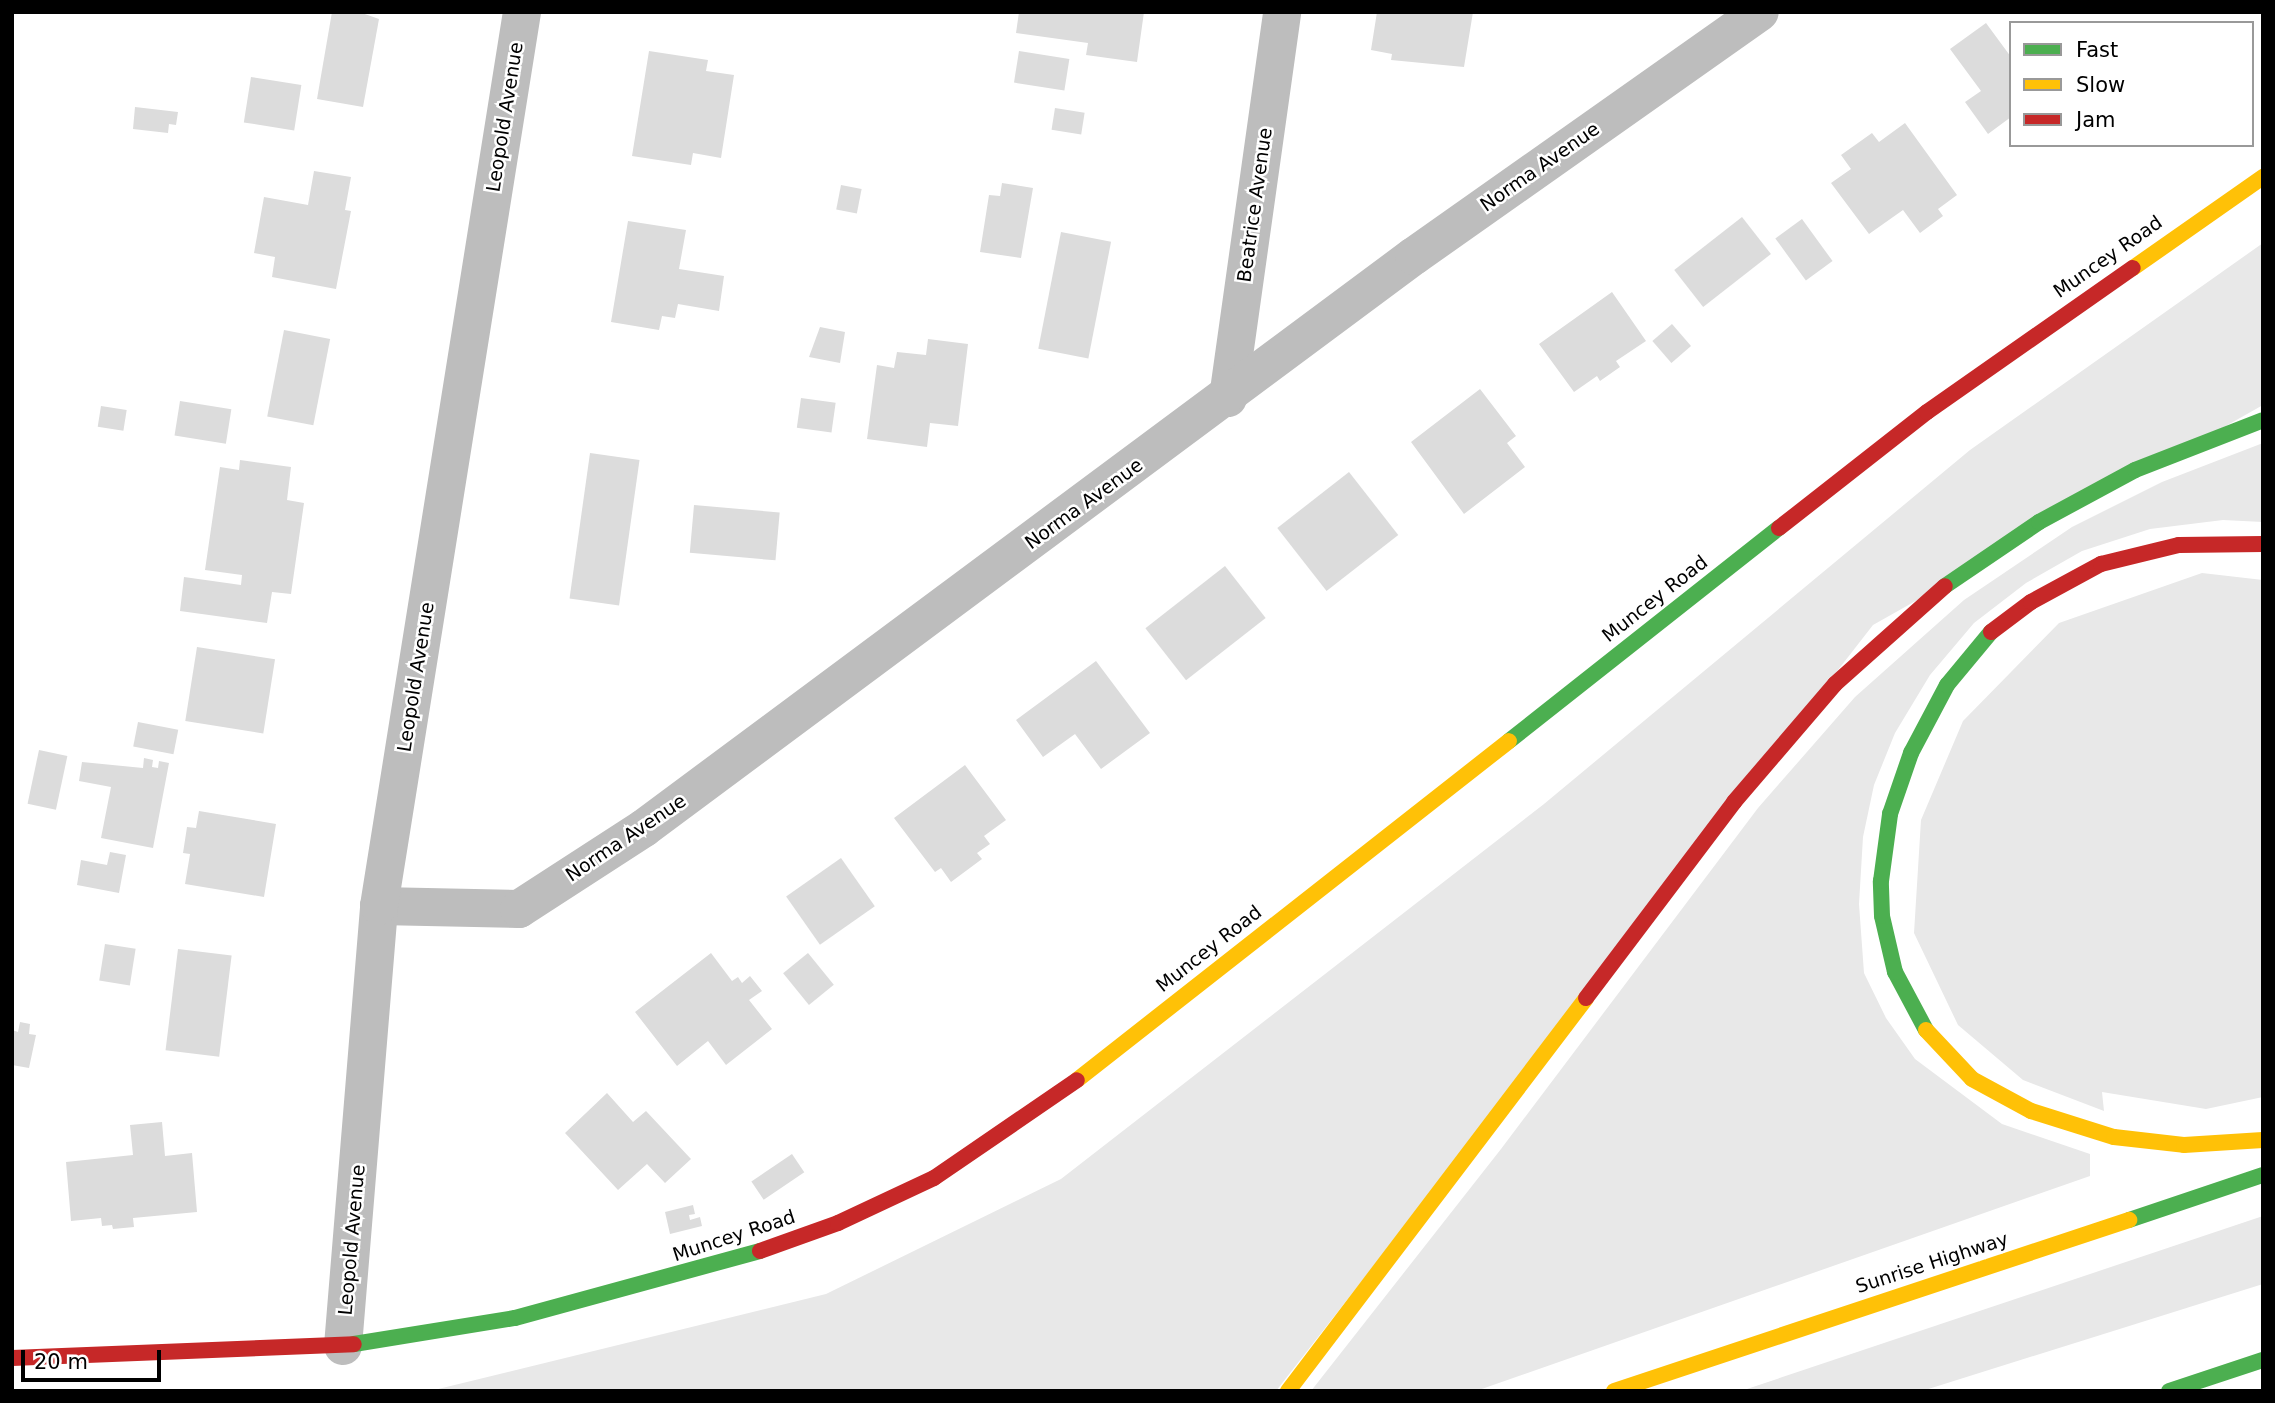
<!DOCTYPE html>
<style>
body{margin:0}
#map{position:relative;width:2275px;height:1403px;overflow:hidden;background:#fff;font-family:"DejaVu Sans",sans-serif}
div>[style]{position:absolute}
.green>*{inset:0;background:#e8e8e8}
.building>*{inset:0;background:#dcdcdc;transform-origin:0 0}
.street>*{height:38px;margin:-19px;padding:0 19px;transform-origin:19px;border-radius:19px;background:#bdbdbd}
.fast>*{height:16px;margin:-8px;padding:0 8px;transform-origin:8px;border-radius:8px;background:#4caf50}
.slow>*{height:16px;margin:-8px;padding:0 8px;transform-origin:8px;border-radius:8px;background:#ffc107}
.jam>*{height:16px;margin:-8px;padding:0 8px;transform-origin:8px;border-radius:8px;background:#c62828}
span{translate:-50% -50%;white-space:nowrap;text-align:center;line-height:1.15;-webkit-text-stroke:5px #fff;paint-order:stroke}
.street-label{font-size:19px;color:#000}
.frame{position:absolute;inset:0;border:14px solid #000;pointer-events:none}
.legend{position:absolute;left:2009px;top:21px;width:245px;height:126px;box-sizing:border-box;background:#fff;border:2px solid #999;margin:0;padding:9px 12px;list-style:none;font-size:21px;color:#000}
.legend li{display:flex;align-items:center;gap:14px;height:35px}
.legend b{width:35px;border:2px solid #999}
.scale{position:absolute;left:21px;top:1350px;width:140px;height:32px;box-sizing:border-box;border:4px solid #000;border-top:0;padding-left:9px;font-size:21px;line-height:24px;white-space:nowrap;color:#000;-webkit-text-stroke:5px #fff;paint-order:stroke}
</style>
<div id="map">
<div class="green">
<i style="clip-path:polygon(2263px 243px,2263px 405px,1873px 625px,1276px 1391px,430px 1391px,826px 1294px,1061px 1179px,1544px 804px,1970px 450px)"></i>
<i style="clip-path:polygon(2263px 443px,2263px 522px,2223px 520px,2150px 529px,2082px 551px,2026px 583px,1974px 623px,1930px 675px,1895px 733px,1874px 785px,1863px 837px,1859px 904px,1864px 973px,1886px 1018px,1915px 1059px,2002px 1124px,2090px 1154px,2090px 1176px,1476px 1391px,1311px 1391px,1501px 1149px,1758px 808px,1855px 697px,1964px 600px,2072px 527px,2162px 482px)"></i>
<i style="clip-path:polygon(2202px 573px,2263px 580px,2263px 1097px,2206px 1109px,2102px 1092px,2104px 1111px,2023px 1080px,1958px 1025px,1914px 933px,1921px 820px,1963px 721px,2059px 623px)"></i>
<i style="clip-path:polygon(2263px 1216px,2263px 1284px,1922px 1391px,1741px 1391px)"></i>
</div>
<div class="building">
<i style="clip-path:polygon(332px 12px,359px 12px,379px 19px,363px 107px,317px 99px)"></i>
<i style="clip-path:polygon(1019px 12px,1144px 12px,1137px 62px,1086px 55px,1088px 43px,1016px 33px)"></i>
<i style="clip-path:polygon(1377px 12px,1473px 12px,1464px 67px,1391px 60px,1392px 54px,1371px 50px)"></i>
<i style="clip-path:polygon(1986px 23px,2011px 57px,2011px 117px,1988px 134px,1965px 102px,1981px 91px,1950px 49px)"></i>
<i style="clip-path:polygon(649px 51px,708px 60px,706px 71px,734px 75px,721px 158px,693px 153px,691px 165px,632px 156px)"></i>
<i style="left:1019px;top:51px;width:51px;height:32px;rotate:9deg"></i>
<i style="left:251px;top:77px;width:51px;height:46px;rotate:9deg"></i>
<i style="clip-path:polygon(135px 107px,178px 112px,176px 125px,169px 124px,168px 133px,133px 129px)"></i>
<i style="left:1055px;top:108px;width:30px;height:22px;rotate:9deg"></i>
<i style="clip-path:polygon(1905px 123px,1957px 195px,1938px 209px,1943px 216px,1920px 233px,1903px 210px,1869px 234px,1831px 183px,1851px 169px,1841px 155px,1872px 133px,1879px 142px)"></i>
<i style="clip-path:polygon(314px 171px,351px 177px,345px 210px,351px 211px,336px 289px,272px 277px,275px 257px,254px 253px,264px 197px,308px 205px)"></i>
<i style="clip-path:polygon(1002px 183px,1033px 188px,1021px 258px,980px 252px,989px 195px,1000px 196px)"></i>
<i style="left:841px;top:185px;width:21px;height:25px;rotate:11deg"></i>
<i style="left:1742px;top:217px;width:47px;height:86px;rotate:52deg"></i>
<i style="left:1802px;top:219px;width:52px;height:33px;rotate:54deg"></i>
<i style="clip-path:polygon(628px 221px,686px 230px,679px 269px,724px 276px,719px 311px,678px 304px,675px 318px,662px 316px,659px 330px,611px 322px)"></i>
<i style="left:1061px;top:232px;width:51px;height:119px;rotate:11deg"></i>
<i style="clip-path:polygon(1612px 292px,1646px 341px,1616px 361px,1620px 367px,1600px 381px,1597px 376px,1574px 392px,1539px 344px)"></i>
<i style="left:1672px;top:324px;width:29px;height:26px;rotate:49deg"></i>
<i style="clip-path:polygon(820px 327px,845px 332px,840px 363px,809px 357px)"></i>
<i style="left:284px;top:330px;width:47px;height:88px;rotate:11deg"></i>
<i style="clip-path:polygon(928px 339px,968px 344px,958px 426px,930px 423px,927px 447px,867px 439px,877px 365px,894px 368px,897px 352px,926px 355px)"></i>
<i style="clip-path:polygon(1480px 389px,1516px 436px,1507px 443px,1525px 467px,1464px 514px,1411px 442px)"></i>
<i style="left:801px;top:398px;width:35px;height:30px;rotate:8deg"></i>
<i style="left:180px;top:401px;width:52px;height:35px;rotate:9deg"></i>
<i style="left:101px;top:406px;width:26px;height:21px;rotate:9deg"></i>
<i style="left:590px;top:453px;width:50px;height:147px;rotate:8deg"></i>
<i style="clip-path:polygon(240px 460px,291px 467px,287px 500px,304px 503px,291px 594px,272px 592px,267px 623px,180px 611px,184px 577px,241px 585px,242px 575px,205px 570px,220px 467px,239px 470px)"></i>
<i style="left:1349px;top:472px;width:80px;height:91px;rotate:52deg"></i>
<i style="left:694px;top:505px;width:86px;height:48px;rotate:5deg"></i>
<i style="left:1225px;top:566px;width:66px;height:101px;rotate:52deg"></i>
<i style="left:197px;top:647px;width:79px;height:75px;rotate:9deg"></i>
<i style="clip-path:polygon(1096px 661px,1150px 733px,1101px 769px,1075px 734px,1043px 757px,1016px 720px)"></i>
<i style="left:138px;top:722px;width:41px;height:25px;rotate:11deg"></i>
<i style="left:39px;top:750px;width:29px;height:55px;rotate:12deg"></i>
<i style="clip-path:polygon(144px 758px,153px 760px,152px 767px,158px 768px,159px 761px,169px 763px,153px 848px,101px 838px,111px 787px,79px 781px,82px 762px,143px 768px)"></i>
<i style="clip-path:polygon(965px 765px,1006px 820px,984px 836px,990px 844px,977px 853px,982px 859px,951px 882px,941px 868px,935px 872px,894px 818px)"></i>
<i style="clip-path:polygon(199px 811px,276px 824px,264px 897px,185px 884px,190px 854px,183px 853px,187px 827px,196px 828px)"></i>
<i style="clip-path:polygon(110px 852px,126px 855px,119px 893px,77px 885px,81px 860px,107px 865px)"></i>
<i style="left:841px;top:858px;width:59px;height:67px;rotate:55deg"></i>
<i style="left:105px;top:944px;width:31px;height:37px;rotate:9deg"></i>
<i style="left:178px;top:949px;width:54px;height:102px;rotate:7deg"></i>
<i style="clip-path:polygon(711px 953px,732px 981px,738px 977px,742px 983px,750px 976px,762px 991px,749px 1000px,772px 1029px,726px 1065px,708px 1041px,677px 1066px,635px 1012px)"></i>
<i style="left:808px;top:953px;width:41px;height:32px;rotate:51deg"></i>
<i style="clip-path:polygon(20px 1022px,30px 1024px,29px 1034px,36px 1035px,29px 1068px,12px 1065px,12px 1030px,18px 1032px)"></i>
<i style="clip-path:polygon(607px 1093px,633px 1122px,646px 1111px,691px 1159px,665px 1183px,647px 1164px,618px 1190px,565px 1133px)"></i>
<i style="clip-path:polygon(162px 1122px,165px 1156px,192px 1153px,197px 1212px,133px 1218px,134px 1227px,113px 1229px,112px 1225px,102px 1226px,101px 1218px,71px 1221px,66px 1162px,133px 1155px,130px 1125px)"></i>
<i style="left:792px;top:1154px;width:22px;height:49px;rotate:56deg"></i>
<i style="clip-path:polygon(693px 1205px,695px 1214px,689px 1215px,690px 1220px,700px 1217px,702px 1226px,670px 1234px,665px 1212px)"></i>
</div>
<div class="street">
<i style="left:1228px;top:398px;width:390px;rotate:-82deg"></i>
<i style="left:379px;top:906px;width:140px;rotate:1.2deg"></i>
<i style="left:519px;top:909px;width:149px;rotate:-32.9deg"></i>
<i style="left:644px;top:828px;width:959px;rotate:-36.61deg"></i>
<i style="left:1414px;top:256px;width:423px;rotate:-35.2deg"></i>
<i style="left:343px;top:1346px;width:441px;rotate:-85.3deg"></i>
<i style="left:379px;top:906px;width:905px;rotate:-80.91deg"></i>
</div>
<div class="fast">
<i style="left:1945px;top:586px;width:114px;rotate:-34.2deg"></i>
<i style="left:2039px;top:522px;width:109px;rotate:-28.4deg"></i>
<i style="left:2135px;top:470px;width:137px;rotate:-21.3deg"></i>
<i style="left:1509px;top:741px;width:344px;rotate:-38.3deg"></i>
<i style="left:1926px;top:1030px;width:66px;rotate:-118.1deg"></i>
<i style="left:1895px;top:972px;width:57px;rotate:-103.1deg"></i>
<i style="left:1882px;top:916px;width:35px;rotate:-92deg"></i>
<i style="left:1881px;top:881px;width:68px;rotate:-82.3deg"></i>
<i style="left:1890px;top:814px;width:65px;rotate:-71deg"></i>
<i style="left:1911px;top:753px;width:77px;rotate:-62.1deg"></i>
<i style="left:1947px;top:685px;width:69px;rotate:-50.3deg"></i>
<i style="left:2129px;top:1220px;width:141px;rotate:-18.6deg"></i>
<i style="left:354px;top:1344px;width:163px;rotate:-9.2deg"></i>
<i style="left:515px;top:1318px;width:254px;rotate:-15.3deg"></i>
<i style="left:2169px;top:1391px;width:99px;rotate:-18.3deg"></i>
</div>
<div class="slow">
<i style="left:2133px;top:268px;width:159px;rotate:-35deg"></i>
<i style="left:1926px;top:1030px;width:67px;rotate:46.8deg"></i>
<i style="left:1972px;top:1079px;width:67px;rotate:28.5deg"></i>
<i style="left:2031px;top:1111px;width:87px;rotate:17.4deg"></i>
<i style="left:2114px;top:1137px;width:70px;rotate:6.5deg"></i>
<i style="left:2184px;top:1145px;width:79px;rotate:-3.6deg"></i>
<i style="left:1077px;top:1080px;width:549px;rotate:-38.12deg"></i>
<i style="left:1288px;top:1391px;width:493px;rotate:-52.8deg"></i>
<i style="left:1614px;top:1391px;width:543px;rotate:-18.37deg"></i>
</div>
<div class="jam">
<i style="left:1779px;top:528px;width:188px;rotate:-38.1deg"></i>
<i style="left:1927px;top:412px;width:251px;rotate:-35deg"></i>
<i style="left:1991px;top:632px;width:50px;rotate:-36.9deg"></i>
<i style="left:2031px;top:602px;width:80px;rotate:-28.5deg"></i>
<i style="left:2101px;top:564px;width:80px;rotate:-13.7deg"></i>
<i style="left:2179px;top:545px;width:84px;rotate:-0.7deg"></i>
<i style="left:1586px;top:998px;width:246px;rotate:-52.9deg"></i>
<i style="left:1734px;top:802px;width:155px;rotate:-49.4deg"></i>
<i style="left:1835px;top:684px;width:147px;rotate:-41.7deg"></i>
<i style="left:760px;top:1251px;width:83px;rotate:-19.7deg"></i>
<i style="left:838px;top:1223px;width:106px;rotate:-25.1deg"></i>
<i style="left:934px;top:1178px;width:173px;rotate:-34.4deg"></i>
<i style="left:12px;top:1358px;width:342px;rotate:-2.3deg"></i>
</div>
<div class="street-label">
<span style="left:505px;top:117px;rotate:-81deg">Leopold Avenue</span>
<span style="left:1540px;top:167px;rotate:-35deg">Norma Avenue</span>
<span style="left:1255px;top:205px;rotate:-82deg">Beatrice Avenue</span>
<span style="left:2108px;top:257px;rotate:-35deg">Muncey Road</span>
<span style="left:1084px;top:504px;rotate:-36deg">Norma Avenue</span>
<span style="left:1655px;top:599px;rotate:-38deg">Muncey Road</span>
<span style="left:416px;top:677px;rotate:-81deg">Leopold Avenue</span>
<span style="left:626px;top:838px;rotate:-34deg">Norma Avenue</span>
<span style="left:1209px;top:949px;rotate:-38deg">Muncey Road</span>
<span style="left:734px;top:1236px;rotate:-18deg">Muncey Road</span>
<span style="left:352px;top:1240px;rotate:-85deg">Leopold Avenue</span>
<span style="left:1932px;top:1263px;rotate:-18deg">Sunrise Highway</span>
</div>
<div class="frame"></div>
<ul class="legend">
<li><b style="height:9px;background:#4caf50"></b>Fast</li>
<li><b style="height:9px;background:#ffc107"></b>Slow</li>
<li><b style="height:9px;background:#c62828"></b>Jam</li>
</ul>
<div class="scale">20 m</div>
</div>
